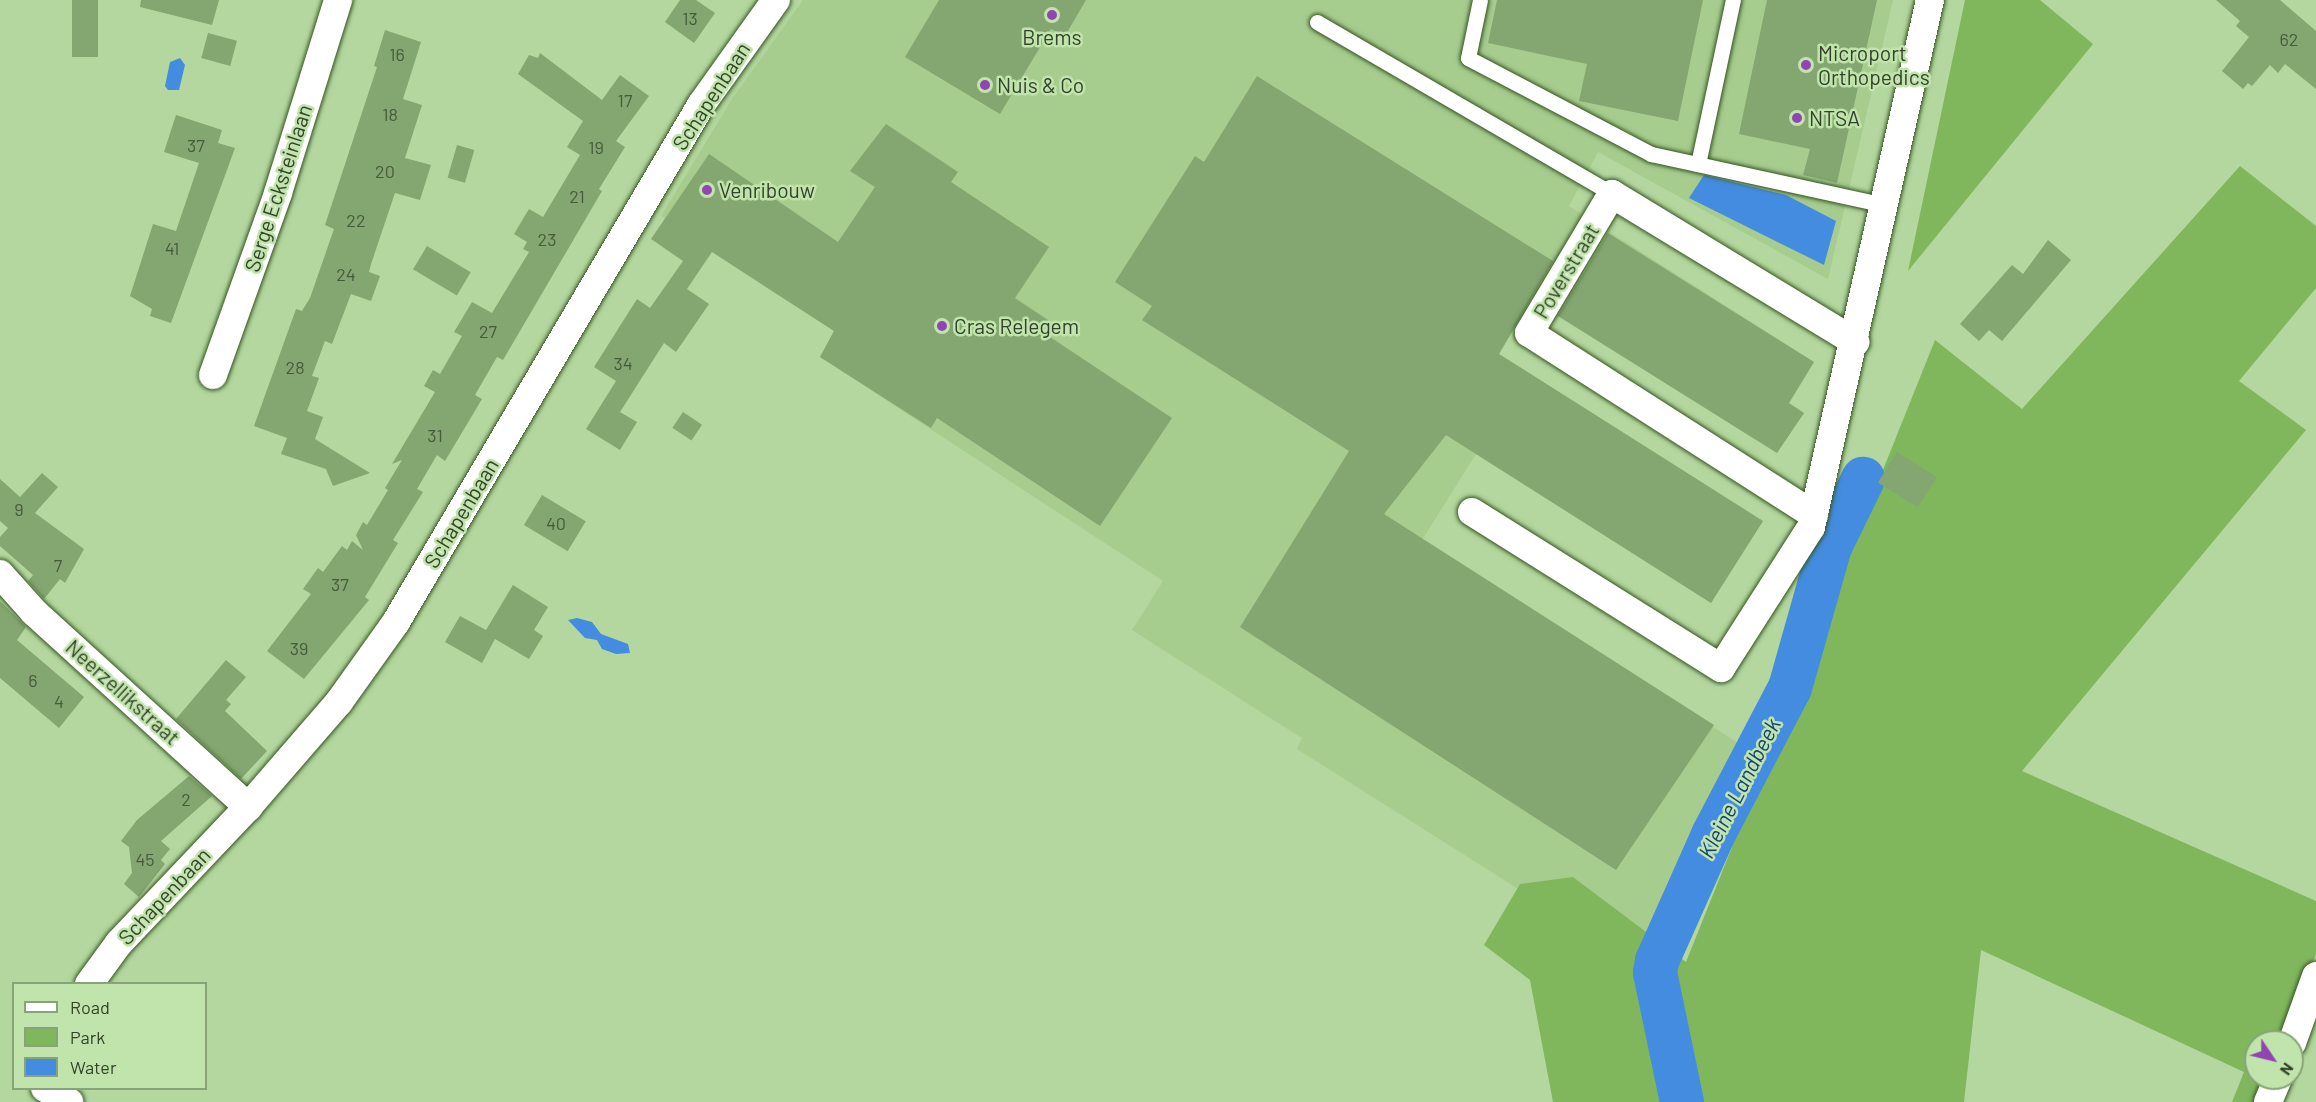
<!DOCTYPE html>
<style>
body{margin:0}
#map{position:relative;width:2316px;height:1102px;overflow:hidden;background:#b3d79e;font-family:Barlow,sans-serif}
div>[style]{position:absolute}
.built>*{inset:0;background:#a6cc8e}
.green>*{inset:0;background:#80b75d}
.water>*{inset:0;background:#448ce0}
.river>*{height:44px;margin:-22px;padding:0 22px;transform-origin:22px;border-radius:22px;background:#448ce0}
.building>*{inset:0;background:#84a670;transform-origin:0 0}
.roads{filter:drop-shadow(0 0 2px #365421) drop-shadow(0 0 2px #365421)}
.lane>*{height:15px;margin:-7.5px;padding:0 7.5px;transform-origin:7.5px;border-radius:7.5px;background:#fff}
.street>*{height:28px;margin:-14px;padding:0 14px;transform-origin:14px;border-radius:14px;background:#fff}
.dots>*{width:16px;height:16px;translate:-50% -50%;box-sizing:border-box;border:3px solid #c0e4ab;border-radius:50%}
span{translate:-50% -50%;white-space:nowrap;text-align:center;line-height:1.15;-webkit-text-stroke:5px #c0e4ab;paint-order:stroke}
.number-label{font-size:18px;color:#475b3c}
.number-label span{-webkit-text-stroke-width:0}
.poi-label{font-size:21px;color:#33422a}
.left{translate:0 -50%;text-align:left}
.street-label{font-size:21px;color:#33422a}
.water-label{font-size:22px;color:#104278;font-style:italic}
.legend{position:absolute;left:12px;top:982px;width:195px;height:108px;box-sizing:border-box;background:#c0e4ab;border:2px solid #88a377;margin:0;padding:8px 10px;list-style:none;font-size:18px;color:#33422a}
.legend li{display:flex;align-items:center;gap:12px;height:30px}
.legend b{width:30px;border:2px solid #88a377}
.north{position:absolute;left:2244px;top:1030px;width:60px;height:60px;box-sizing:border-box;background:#c0e4ab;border:2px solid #88a377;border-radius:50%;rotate:125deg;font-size:16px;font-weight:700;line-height:24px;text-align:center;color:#33422a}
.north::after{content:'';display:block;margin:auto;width:21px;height:27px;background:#9243b4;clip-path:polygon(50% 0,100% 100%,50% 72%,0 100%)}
</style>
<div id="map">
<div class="built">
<i style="clip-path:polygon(803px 0,1893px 0,1828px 279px,1598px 152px,1569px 206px,1814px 362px,1789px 403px,1804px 413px,1777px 453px,1556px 315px,1555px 263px,1499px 354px,1763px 521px,1711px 603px,1476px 454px,1422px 540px,1752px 752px,1721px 811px,1658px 953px,1523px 892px,1297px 749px,1302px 738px,1132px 630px,1163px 581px,820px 357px,834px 331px,661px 216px,732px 99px)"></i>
</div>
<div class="green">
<i style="clip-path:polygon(1965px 0,2040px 0,2093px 44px,1908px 271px)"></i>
<i style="clip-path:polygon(2240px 166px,2316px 226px,2316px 288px,2239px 381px,2306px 430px,2022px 771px,2316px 901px,2316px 954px,2281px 1042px,2256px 1042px,2256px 1078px,2267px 1078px,2257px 1102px,2232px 1102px,2244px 1072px,1981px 950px,1964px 1102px,1553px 1102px,1530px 980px,1484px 945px,1520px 884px,1573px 877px,1686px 962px,1935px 340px,2022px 409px)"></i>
</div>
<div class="water">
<i style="clip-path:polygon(180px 58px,185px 65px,179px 90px,168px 90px,165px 86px,170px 62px)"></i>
<i style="clip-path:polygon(1704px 175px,1786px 195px,1836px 221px,1824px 265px,1689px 198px)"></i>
<i style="clip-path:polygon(577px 618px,592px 622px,601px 634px,628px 644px,630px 653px,616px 654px,602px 649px,597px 640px,585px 638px,568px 620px)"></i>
</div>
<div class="river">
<i style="left:1682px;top:1102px;width:132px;rotate:-101.8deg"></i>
<i style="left:1655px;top:973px;width:12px;rotate:-81deg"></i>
<i style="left:1657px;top:961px;width:138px;rotate:-66deg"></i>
<i style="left:1713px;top:835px;width:166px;rotate:-62.4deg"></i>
<i style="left:1790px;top:688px;width:147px;rotate:-74.2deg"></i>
<i style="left:1830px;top:547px;width:76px;rotate:-64.1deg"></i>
</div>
<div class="building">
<i style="left:72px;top:0;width:26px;height:57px"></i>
<i style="clip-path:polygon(141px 0,219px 0,212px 25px,140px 7px)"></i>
<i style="clip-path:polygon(680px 0,696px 0,715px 13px,694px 43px,665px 22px)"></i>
<i style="clip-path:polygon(939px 0,1086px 0,1065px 36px,1051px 29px,1000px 114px,905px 57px)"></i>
<i style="clip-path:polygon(1497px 0,1703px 0,1678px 121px,1579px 101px,1587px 64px,1488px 43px)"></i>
<i style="clip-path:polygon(1767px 0,1877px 0,1837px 183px,1803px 175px,1810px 149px,1739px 134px)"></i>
<i style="clip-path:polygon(2216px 0,2280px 0,2316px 31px,2316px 89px,2285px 64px,2278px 73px,2270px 65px,2252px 86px,2248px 83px,2243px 89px,2222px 71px,2249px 37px,2236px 26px,2240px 21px)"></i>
<i style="clip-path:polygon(385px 30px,421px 42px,403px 99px,422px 105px,405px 158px,431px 165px,420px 200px,395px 193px,371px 264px,369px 272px,380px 276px,371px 301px,351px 294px,332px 344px,325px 341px,312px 376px,319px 378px,307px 411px,323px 417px,315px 439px,370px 473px,333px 486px,326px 469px,281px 454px,287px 438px,254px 426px,296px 309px,302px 311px,310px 298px,334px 229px,325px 225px,377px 67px,374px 66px)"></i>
<i style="left:208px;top:33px;width:30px;height:26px;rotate:15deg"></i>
<i style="clip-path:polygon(540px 53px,602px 100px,620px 75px,649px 96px,616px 141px,625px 147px,599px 189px,602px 191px,503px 360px,497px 357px,475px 395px,482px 399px,445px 461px,437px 455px,417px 489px,423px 492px,393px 540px,398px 543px,365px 597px,369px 600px,304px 679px,267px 651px,311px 594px,303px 589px,318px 568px,323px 572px,342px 546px,347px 550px,352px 541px,363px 550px,356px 535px,363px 522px,367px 525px,388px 490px,385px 488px,402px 460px,392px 464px,435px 392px,424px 386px,433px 370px,440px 374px,462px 336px,454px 332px,472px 302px,492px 313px,529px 252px,523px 249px,527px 242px,514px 234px,529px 209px,543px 217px,580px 155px,567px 147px,583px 121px,518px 74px,529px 55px,538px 58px)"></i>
<i style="clip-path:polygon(1257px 76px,1553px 261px,1499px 354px,1763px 521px,1711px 603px,1446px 435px,1384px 514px,1714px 725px,1616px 870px,1240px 627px,1349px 451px,1142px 320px,1152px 306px,1115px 282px,1195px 156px,1204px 162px)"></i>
<i style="clip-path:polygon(176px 115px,222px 130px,218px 143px,235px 148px,171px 323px,150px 316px,152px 309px,130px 296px,153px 224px,176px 231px,199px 163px,164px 152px)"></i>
<i style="clip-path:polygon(886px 124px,958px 172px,951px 182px,1049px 247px,1015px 298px,1051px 322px,1044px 333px,1172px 418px,1100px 526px,937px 418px,931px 428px,820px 357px,834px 331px,712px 252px,687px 289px,709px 304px,676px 352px,664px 343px,620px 412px,637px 422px,620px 450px,586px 429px,616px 381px,594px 367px,637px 299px,650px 308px,683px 261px,651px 239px,709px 154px,838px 242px,875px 187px,850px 171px)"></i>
<i style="left:457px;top:145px;width:18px;height:34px;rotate:16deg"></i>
<i style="clip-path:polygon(1608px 233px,1814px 362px,1789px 403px,1804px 413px,1777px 453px,1558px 316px)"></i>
<i style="clip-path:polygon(2048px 240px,2071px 260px,2002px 341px,1989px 330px,1979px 341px,1960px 324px,2012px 265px,2023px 274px)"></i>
<i style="left:427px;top:246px;width:51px;height:27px;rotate:31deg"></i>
<i style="left:683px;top:412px;width:23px;height:19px;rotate:34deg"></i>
<i style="left:1897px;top:452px;width:47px;height:36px;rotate:32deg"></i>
<i style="clip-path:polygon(42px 473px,58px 487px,35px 513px,84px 549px,65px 583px,60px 579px,44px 599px,28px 581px,33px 575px,0 546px,0 537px,8px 528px,0 521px,0 479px,20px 497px)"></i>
<i style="left:542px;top:495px;width:51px;height:35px;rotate:31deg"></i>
<i style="clip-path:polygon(513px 585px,548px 607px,534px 630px,543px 636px,529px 659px,495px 639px,482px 663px,445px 642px,460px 616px,486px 630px)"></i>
<i style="clip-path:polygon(0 601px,26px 627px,17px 640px,84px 697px,59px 728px,0 678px)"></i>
<i style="clip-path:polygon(226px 660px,246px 677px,226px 700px,231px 704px,225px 711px,267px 751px,241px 779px,176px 719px)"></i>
<i style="clip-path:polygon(189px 776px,212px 796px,161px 841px,170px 849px,161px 860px,165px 864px,139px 897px,124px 884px,132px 873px,129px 847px,121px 841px,137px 820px)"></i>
</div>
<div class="roads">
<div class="lane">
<i style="left:1480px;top:0;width:59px;rotate:101.7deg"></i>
<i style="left:1468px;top:58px;width:207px;rotate:27.7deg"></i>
<i style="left:1651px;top:154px;width:239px;rotate:12.3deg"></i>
<i style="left:1317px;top:22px;width:341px;rotate:30.2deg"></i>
<i style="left:1698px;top:164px;width:168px;rotate:-78deg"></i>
</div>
<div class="street">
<i style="left:213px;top:375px;width:193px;rotate:-70.3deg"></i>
<i style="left:278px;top:193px;width:202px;rotate:-72.7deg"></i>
<i style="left:1472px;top:512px;width:294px;rotate:32.1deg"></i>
<i style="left:1721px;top:668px;width:167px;rotate:-57.4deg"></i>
<i style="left:1811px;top:527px;width:540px;rotate:-77.28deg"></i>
<i style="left:1814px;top:515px;width:338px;rotate:-147.4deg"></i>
<i style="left:1529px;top:333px;width:162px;rotate:-59.2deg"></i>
<i style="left:1612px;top:194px;width:285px;rotate:31.3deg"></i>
<i style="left:0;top:574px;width:51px;rotate:48.2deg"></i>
<i style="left:34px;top:612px;width:290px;rotate:42.3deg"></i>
<i style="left:89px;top:984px;width:51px;rotate:-53.8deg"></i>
<i style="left:119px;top:943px;width:187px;rotate:-46.5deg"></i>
<i style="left:248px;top:807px;width:139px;rotate:-49.1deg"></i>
<i style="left:339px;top:702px;width:98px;rotate:-54.5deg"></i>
<i style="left:396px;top:622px;width:600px;rotate:-59.46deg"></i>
<i style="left:701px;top:105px;width:129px;rotate:-54.5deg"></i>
<i style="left:2292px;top:1043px;width:71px;rotate:-70.3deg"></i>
<i style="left:45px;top:1088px;width:28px;rotate:30deg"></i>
<i style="left:2268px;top:1102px;width:26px;rotate:-67deg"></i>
</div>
</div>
<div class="dots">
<i style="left:1052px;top:15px;background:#9243b4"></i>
<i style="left:1806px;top:65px;background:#9243b4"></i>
<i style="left:985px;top:85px;background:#9243b4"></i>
<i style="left:1797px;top:118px;background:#9243b4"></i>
<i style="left:707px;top:190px;background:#9243b4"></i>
<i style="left:942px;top:326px;background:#9243b4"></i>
</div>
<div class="number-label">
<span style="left:690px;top:18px">13</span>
<span style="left:2289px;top:39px">62</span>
<span style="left:397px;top:54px">16</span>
<span style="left:625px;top:100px">17</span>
<span style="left:390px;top:114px">18</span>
<span style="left:196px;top:145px">37</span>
<span style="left:596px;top:147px">19</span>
<span style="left:385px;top:171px">20</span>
<span style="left:577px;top:196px">21</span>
<span style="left:356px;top:220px">22</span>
<span style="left:547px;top:239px">23</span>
<span style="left:172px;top:248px">41</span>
<span style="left:346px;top:274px">24</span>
<span style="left:488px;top:331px">27</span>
<span style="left:623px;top:363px">34</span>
<span style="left:295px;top:367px">28</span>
<span style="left:435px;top:435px">31</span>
<span style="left:19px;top:509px">9</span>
<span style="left:556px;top:523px">40</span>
<span style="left:58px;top:565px">7</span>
<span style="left:340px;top:584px">37</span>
<span style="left:299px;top:648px">39</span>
<span style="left:33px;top:680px">6</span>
<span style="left:59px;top:701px">4</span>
<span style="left:186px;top:799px">2</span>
<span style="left:145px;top:859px">45</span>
</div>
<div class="poi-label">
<span style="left:1052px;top:37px">Brems</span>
<span class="left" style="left:1818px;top:65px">Microport<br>Orthopedics</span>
<span class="left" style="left:997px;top:85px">Nuis &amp; Co</span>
<span class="left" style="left:1809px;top:118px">NTSA</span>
<span class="left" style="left:719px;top:190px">Venribouw</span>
<span class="left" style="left:954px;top:326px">Cras Relegem</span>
</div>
<div class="street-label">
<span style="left:711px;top:96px;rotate:-57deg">Schapenbaan</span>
<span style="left:278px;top:188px;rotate:-72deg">Serge Ecksteinlaan</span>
<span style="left:1566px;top:271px;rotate:-59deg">Poverstraat</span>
<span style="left:461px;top:513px;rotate:-59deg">Schapenbaan</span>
<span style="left:123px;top:692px;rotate:42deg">Neerzellikstraat</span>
<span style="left:164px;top:896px;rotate:-47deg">Schapenbaan</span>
</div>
<div class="water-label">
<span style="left:1739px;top:788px;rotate:-63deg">Kleine Landbeek</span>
</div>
<ul class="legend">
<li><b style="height:8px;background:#fff"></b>Road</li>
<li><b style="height:16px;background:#80b75d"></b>Park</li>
<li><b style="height:16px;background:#448ce0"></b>Water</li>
</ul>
<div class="north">N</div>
</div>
